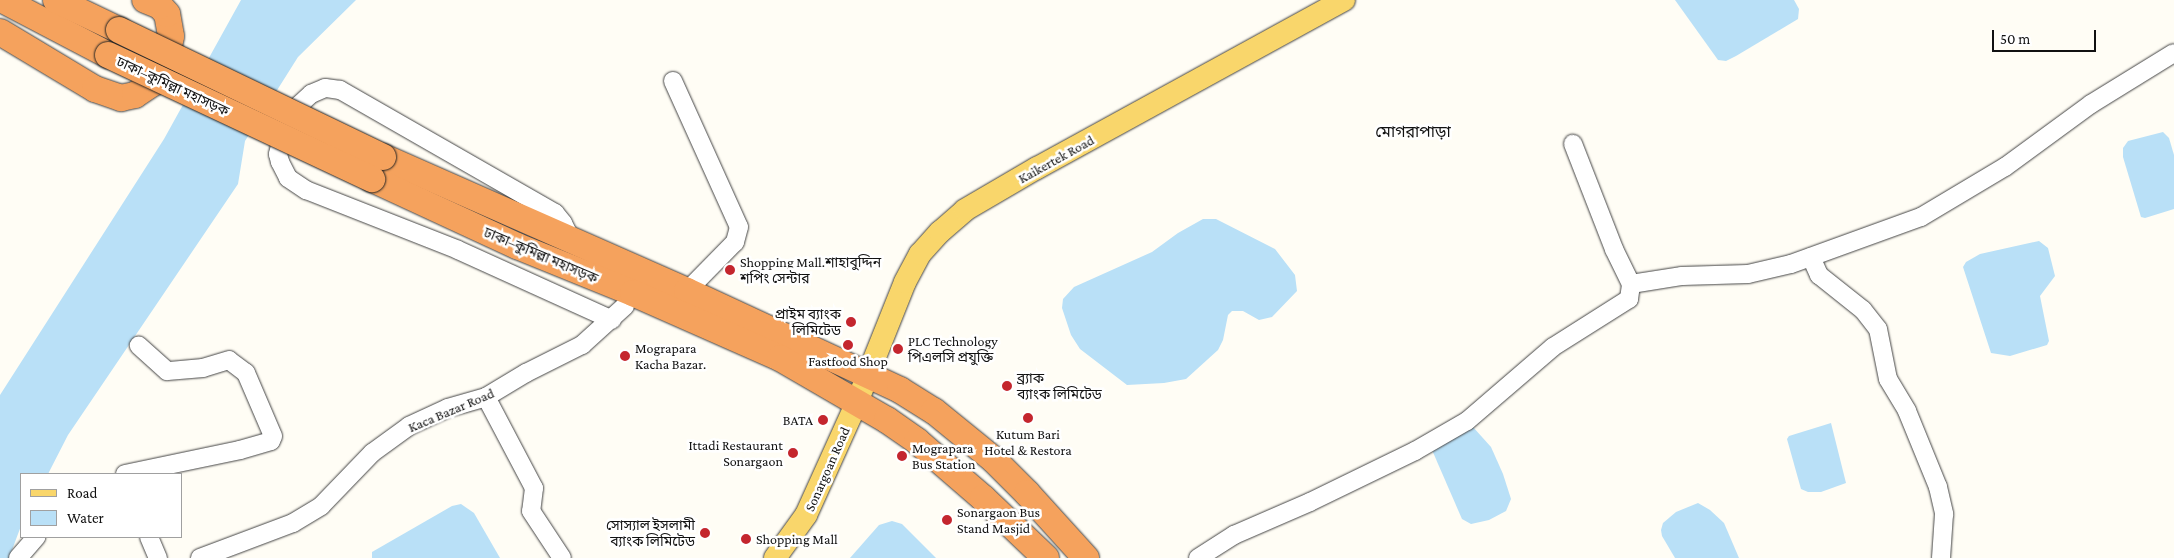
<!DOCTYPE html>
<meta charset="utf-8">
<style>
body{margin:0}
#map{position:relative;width:2174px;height:558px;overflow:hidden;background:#fffdf5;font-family:"Crimson Pro","Noto Sans Bengali",serif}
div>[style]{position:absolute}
.water>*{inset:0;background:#b9e0f7}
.roads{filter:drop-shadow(0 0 1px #444) drop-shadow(0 0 1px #444)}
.minor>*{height:18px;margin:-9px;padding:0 9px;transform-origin:9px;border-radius:9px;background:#fff}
.major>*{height:22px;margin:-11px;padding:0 11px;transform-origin:11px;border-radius:11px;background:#f9d66b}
.highway>*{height:26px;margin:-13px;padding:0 13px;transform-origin:13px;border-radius:13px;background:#f5a25d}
.bridges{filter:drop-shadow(0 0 1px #222) drop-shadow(0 0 1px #222)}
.highway-bridge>*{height:26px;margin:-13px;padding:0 13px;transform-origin:13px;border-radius:13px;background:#f5a25d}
.dots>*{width:14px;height:14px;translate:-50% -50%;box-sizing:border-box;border:2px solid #fff;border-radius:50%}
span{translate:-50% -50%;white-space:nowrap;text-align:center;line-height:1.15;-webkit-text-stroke:5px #fff;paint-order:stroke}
.street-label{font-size:14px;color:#111}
.poi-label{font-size:14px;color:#111}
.left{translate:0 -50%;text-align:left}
.right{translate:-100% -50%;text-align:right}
.quarter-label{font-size:16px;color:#111}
.legend{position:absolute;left:20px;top:473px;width:162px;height:65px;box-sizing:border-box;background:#fff;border:1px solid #a0a0a0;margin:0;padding:6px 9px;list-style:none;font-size:15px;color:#111}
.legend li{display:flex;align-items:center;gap:10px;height:25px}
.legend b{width:25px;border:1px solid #a0a0a0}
.scale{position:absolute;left:1992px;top:30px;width:104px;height:22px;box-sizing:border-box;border:2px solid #111;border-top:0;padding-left:6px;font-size:15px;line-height:18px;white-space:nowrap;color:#111;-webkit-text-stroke:4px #fff;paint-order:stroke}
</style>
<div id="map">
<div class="water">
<i style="clip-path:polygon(241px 0,356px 0,298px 57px,245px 141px,238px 184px,68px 435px,48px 474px,21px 474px,21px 526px,9px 558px,0 558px,0 395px,164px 139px)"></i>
<i style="clip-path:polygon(1675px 0,1794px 0,1799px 9px,1798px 19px,1736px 56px,1726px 61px,1718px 60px)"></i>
<i style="clip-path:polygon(2163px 132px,2169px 138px,2174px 155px,2174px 209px,2145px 218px,2141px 217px,2123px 157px,2123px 148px,2128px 141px)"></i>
<i style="clip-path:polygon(1203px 219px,1216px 219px,1275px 249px,1295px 275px,1297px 291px,1272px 317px,1259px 320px,1243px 311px,1232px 311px,1228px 315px,1223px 340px,1218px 350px,1186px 379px,1164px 383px,1127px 385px,1080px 349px,1071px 335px,1062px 308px,1063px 299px,1074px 287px,1152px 252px,1178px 233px)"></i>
<i style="clip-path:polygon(2039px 241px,2048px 248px,2055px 276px,2040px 296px,2049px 341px,2047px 345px,2010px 356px,1991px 353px,1963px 267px,1966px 262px,1980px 254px)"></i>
<i style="clip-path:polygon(1831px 423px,1846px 483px,1821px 492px,1808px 492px,1801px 489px,1787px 439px,1789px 436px)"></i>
<i style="clip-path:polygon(1473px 427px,1491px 447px,1503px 474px,1511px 499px,1506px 511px,1489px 520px,1471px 524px,1462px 519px,1432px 450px)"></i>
<i style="clip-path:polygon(1698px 503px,1710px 510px,1724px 523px,1739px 558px,1675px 558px,1662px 536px,1661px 530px,1663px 523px,1676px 512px)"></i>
<i style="clip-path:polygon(461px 504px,474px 513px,500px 558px,372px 558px,372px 552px,452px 506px)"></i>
<i style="clip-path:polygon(892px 521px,902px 524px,936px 558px,850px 558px,879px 525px)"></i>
</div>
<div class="roads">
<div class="minor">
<i style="left:673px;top:81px;width:160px;rotate:65.7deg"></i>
<i style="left:739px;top:227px;width:16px;rotate:105deg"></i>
<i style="left:735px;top:242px;width:69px;rotate:134.4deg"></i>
<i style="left:572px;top:241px;width:20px;rotate:-117deg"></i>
<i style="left:563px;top:223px;width:13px;rotate:-129deg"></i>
<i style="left:555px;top:213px;width:248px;rotate:-150.2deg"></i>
<i style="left:340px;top:90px;width:15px;rotate:-172deg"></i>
<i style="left:325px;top:88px;width:15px;rotate:157deg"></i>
<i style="left:311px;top:94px;width:16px;rotate:137deg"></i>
<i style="left:299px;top:105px;width:31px;rotate:122deg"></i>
<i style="left:283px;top:131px;width:24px;rotate:102deg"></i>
<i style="left:278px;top:154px;width:8px;rotate:76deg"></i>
<i style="left:280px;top:162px;width:18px;rotate:63deg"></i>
<i style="left:288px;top:178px;width:22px;rotate:34deg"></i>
<i style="left:306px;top:190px;width:163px;rotate:21.5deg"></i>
<i style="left:458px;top:250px;width:169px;rotate:24.4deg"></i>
<i style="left:1811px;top:257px;width:20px;rotate:66deg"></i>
<i style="left:1819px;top:275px;width:56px;rotate:38.5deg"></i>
<i style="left:1863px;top:310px;width:24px;rotate:52deg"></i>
<i style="left:1878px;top:329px;width:51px;rotate:78.7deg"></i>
<i style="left:1888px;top:379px;width:37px;rotate:59deg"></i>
<i style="left:1907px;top:411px;width:82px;rotate:67.8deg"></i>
<i style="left:1938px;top:487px;width:28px;rotate:77deg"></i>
<i style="left:1944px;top:514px;width:44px;rotate:93.9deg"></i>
<i style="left:1631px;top:284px;width:52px;rotate:-8.9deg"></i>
<i style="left:1682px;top:276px;width:66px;rotate:-1.7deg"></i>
<i style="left:1748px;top:274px;width:44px;rotate:-13.1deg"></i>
<i style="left:1791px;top:264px;width:138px;rotate:-19.9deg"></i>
<i style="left:1921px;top:217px;width:98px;rotate:-30.8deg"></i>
<i style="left:2005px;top:167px;width:107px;rotate:-36.2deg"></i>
<i style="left:2091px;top:104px;width:97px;rotate:-31.6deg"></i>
<i style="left:486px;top:397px;width:103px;rotate:62.2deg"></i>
<i style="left:534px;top:488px;width:23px;rotate:97deg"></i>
<i style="left:531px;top:511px;width:56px;rotate:56.6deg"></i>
<i style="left:125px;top:474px;width:117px;rotate:-11.8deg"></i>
<i style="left:240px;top:450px;width:32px;rotate:-16deg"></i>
<i style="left:271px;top:441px;width:5px;rotate:-68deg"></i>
<i style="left:273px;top:436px;width:69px;rotate:-113.2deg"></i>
<i style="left:246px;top:373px;width:21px;rotate:-143deg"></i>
<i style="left:229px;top:360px;width:27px;rotate:163deg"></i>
<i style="left:203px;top:368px;width:36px;rotate:175deg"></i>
<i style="left:167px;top:371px;width:38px;rotate:-138deg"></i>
<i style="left:149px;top:537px;width:23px;rotate:67deg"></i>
<i style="left:18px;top:558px;width:28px;rotate:-49deg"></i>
<i style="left:200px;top:558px;width:99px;rotate:-20.6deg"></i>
<i style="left:293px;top:523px;width:33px;rotate:-31deg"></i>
<i style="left:321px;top:506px;width:74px;rotate:-46.1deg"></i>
<i style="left:372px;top:453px;width:46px;rotate:-36.1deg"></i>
<i style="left:409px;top:426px;width:43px;rotate:-24.8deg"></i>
<i style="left:448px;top:408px;width:40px;rotate:-16deg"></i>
<i style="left:486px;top:397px;width:47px;rotate:-31deg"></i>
<i style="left:526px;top:373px;width:63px;rotate:-26.6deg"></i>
<i style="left:582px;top:345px;width:58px;rotate:-42.2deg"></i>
<i style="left:1198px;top:558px;width:43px;rotate:-32.6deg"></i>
<i style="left:1234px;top:535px;width:83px;rotate:-23.5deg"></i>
<i style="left:1310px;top:502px;width:117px;rotate:-25.9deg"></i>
<i style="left:1415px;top:451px;width:60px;rotate:-30deg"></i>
<i style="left:1467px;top:421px;width:113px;rotate:-40.7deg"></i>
<i style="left:1553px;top:347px;width:90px;rotate:-32.3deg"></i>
<i style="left:1629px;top:299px;width:15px;rotate:-82deg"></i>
<i style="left:1631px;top:284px;width:39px;rotate:-116deg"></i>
<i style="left:1614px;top:249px;width:113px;rotate:-111.3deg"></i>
</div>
<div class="major">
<i style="left:775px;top:558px;width:53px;rotate:-54.2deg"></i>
<i style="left:806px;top:515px;width:124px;rotate:-65.7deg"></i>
<i style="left:857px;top:402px;width:129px;rotate:-68.2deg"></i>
<i style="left:905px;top:282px;width:32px;rotate:-62deg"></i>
<i style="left:920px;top:254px;width:30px;rotate:-48deg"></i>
<i style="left:940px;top:232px;width:33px;rotate:-41deg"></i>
<i style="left:965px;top:210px;width:83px;rotate:-30.3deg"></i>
<i style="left:1037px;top:168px;width:350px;rotate:-28.7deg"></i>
</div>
<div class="highway">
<i style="left:3px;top:0;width:119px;rotate:27.6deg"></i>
<i style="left:56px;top:0;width:70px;rotate:25.5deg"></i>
<i style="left:0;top:32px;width:111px;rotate:31deg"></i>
<i style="left:95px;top:89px;width:28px;rotate:19deg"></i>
<i style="left:121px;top:98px;width:14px;rotate:-12deg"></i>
<i style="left:135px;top:95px;width:22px;rotate:-34deg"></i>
<i style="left:153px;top:83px;width:39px;rotate:-66deg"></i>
<i style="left:169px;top:47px;width:11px;rotate:-80deg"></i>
<i style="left:171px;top:36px;width:22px;rotate:-100deg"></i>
<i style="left:167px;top:14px;width:11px;rotate:-131deg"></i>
<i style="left:160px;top:6px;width:16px;rotate:-158deg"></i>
<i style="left:383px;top:157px;width:332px;rotate:23.8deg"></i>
<i style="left:687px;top:291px;width:235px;rotate:24.9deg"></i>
<i style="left:900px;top:390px;width:40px;rotate:32deg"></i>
<i style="left:934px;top:411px;width:77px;rotate:39.2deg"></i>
<i style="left:994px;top:460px;width:47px;rotate:45deg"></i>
<i style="left:1027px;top:493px;width:88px;rotate:47.8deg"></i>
<i style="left:372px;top:179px;width:160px;rotate:24.8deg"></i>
<i style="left:517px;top:246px;width:125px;rotate:22.1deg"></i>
<i style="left:633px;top:293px;width:161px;rotate:23.9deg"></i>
<i style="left:780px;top:358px;width:124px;rotate:30.1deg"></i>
<i style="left:887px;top:420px;width:37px;rotate:35deg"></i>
<i style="left:917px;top:441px;width:87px;rotate:40.8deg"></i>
<i style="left:983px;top:498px;width:87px;rotate:43.6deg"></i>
</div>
</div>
<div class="bridges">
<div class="highway-bridge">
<i style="left:119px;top:30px;width:293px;rotate:25.7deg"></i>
<i style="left:108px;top:55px;width:292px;rotate:25.2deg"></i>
</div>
</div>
<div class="dots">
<i style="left:730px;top:270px;background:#c4262e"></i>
<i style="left:851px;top:322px;background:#c4262e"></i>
<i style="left:848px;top:345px;background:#c4262e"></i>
<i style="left:898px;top:349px;background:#c4262e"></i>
<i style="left:625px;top:356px;background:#c4262e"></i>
<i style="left:1007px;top:386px;background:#c4262e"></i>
<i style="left:1028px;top:418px;background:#c4262e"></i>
<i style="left:823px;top:420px;background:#c4262e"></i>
<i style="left:793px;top:453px;background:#c4262e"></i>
<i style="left:902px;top:456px;background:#c4262e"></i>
<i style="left:947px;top:520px;background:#c4262e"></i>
<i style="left:705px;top:533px;background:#c4262e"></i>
<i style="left:746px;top:539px;background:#c4262e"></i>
</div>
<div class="street-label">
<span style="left:173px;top:86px;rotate:25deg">ঢাকা–কুমিল্লা মহাসড়ক</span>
<span style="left:1056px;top:159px;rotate:-29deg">Kaikertek Road</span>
<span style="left:541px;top:255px;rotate:23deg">ঢাকা–কুমিল্লা মহাসড়ক</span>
<span style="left:451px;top:410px;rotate:-23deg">Kaca Bazar Road</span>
<span style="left:827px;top:469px;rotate:-66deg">Sonargoan Road</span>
</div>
<div class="poi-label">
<span class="left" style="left:740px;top:270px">Shopping Mall.শাহাবুদ্দিন<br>শপিং সেন্টার</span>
<span class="right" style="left:841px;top:322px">প্রাইম ব্যাংক<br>লিমিটেড</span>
<span class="left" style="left:908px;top:349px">PLC Technology<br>পিএলসি প্রযুক্তি</span>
<span class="left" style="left:635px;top:356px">Mograpara<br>Kacha Bazar.</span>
<span style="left:848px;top:361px">Fastfood Shop</span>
<span class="left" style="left:1017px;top:386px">ব্র্যাক<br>ব্যাংক লিমিটেড</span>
<span class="right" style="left:813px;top:420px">BATA</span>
<span style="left:1028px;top:442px">Kutum Bari<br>Hotel &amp; Restora</span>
<span class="right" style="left:783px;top:453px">Ittadi Restaurant<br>Sonargaon</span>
<span class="left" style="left:912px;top:456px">Mograpara<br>Bus Station</span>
<span class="left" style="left:957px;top:520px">Sonargaon Bus<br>Stand Masjid</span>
<span class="right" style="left:695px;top:533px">সোস্যাল ইসলামী<br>ব্যাংক লিমিটেড</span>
<span class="left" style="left:756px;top:539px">Shopping Mall</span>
</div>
<div class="quarter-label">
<span style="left:1413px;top:132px">মোগরাপাড়া</span>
</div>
<ul class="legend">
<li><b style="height:6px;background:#f9d66b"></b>Road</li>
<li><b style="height:14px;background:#b9e0f7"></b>Water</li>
</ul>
<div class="scale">50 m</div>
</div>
